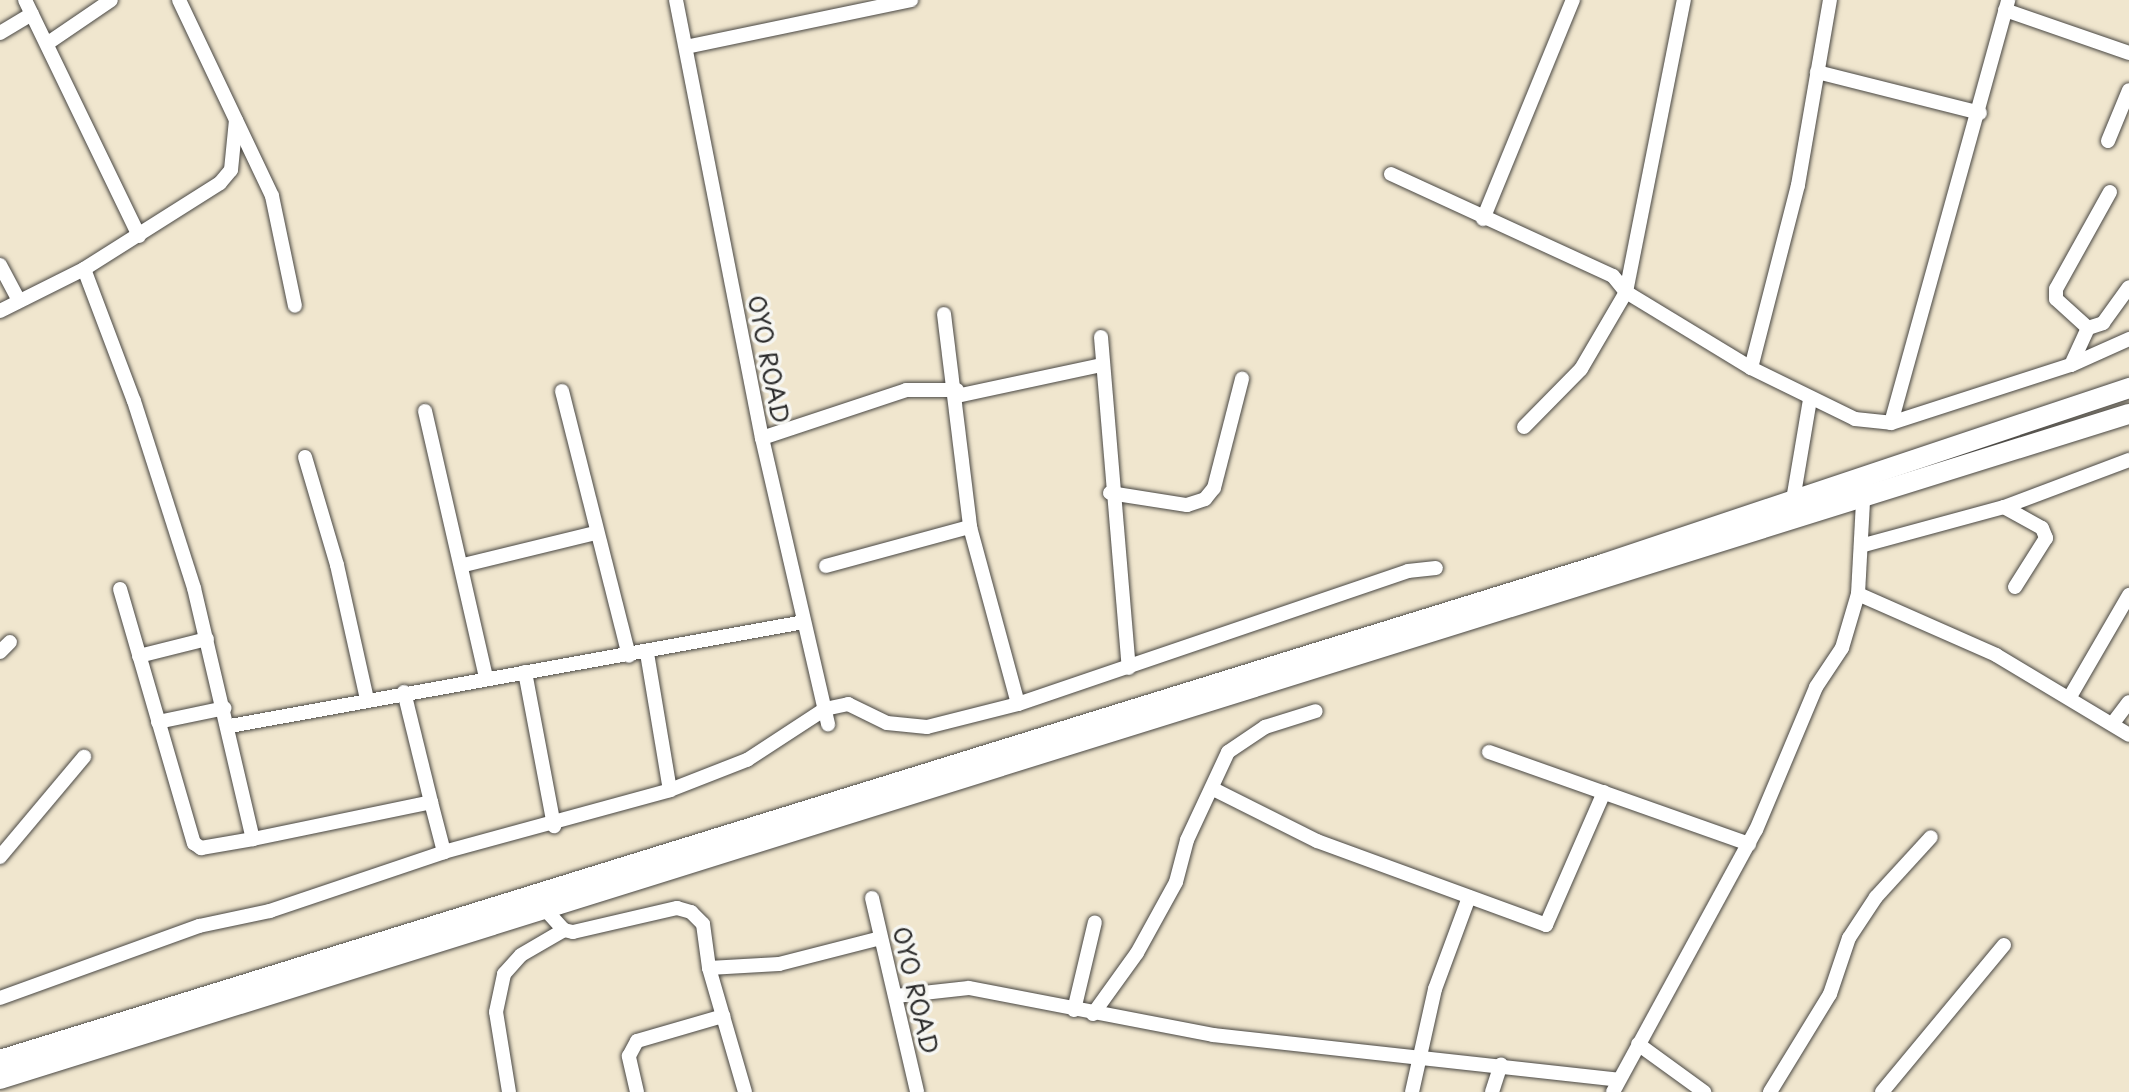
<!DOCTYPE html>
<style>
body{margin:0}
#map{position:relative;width:2129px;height:1092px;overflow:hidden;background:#f0e6ce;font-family:"Playpen Sans",sans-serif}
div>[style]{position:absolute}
.roads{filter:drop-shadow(0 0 2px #494743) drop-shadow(0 0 2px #494743)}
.minor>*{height:14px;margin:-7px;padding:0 7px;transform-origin:7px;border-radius:7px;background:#fff}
.highway>*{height:20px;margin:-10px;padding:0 10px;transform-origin:10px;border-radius:10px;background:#fff}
span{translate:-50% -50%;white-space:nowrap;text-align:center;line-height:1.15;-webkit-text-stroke:7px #f6f6f2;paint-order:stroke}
.street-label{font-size:24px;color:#2b2b2b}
</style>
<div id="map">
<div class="roads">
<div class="minor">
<i style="left:25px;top:0;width:262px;rotate:64.2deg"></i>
<i style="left:179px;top:0;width:217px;rotate:64.6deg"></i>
<i style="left:272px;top:196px;width:112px;rotate:78.2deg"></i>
<i style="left:676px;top:0;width:446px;rotate:78.9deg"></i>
<i style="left:762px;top:438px;width:294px;rotate:77deg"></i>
<i style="left:2005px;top:10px;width:131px;rotate:19.1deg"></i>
<i style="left:0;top:33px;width:37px;rotate:-31deg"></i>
<i style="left:48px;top:43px;width:76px;rotate:-34.3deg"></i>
<i style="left:686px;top:47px;width:230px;rotate:-11.8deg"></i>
<i style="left:1817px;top:72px;width:168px;rotate:14.1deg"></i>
<i style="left:2108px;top:141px;width:55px;rotate:-67.6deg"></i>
<i style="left:1391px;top:174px;width:244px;rotate:24.7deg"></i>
<i style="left:1613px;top:276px;width:21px;rotate:51deg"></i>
<i style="left:1626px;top:292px;width:146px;rotate:31.3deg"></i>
<i style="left:1751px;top:368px;width:116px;rotate:26.1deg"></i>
<i style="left:1855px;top:419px;width:36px;rotate:6deg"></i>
<i style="left:1891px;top:423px;width:189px;rotate:-17.9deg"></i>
<i style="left:2071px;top:365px;width:64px;rotate:-24.1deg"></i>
<i style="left:1483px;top:219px;width:237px;rotate:-67.7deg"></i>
<i style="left:0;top:265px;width:40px;rotate:62deg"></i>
<i style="left:84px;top:269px;width:141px;rotate:69.3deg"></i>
<i style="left:134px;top:401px;width:196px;rotate:72.2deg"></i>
<i style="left:194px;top:588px;width:258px;rotate:76.8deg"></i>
<i style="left:0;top:311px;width:94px;rotate:-26.6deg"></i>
<i style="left:84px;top:269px;width:161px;rotate:-32.3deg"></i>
<i style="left:220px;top:183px;width:17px;rotate:-50deg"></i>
<i style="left:231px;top:170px;width:50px;rotate:-84.3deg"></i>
<i style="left:944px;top:314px;width:215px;rotate:83deg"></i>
<i style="left:970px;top:527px;width:183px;rotate:74.8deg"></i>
<i style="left:2088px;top:328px;width:43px;rotate:-137.8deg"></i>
<i style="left:2056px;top:299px;width:10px;rotate:-90deg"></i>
<i style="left:2056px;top:289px;width:111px;rotate:-60.9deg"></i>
<i style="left:1101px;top:337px;width:332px;rotate:85.2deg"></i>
<i style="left:2071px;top:365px;width:41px;rotate:-65.3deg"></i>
<i style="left:2088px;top:328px;width:16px;rotate:-18deg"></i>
<i style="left:2103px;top:323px;width:44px;rotate:-54.2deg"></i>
<i style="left:1751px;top:368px;width:189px;rotate:-75.6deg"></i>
<i style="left:1798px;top:185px;width:188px;rotate:-80.2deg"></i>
<i style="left:562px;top:391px;width:273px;rotate:75.8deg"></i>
<i style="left:957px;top:396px;width:148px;rotate:-12.1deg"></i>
<i style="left:425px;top:411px;width:274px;rotate:77.1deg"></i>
<i style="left:1891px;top:423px;width:439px;rotate:-74.5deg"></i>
<i style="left:1524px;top:427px;width:81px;rotate:-45.5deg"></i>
<i style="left:1581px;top:369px;width:89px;rotate:-59.7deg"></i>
<i style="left:1626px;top:292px;width:298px;rotate:-78.8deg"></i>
<i style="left:762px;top:438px;width:152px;rotate:-18.4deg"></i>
<i style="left:906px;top:390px;width:51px"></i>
<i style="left:305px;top:457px;width:113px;rotate:73.5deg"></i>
<i style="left:337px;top:565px;width:137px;rotate:77.4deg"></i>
<i style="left:1110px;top:493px;width:78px;rotate:8.9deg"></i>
<i style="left:1187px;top:505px;width:19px;rotate:-18deg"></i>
<i style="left:1205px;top:499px;width:14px;rotate:-51deg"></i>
<i style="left:1214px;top:488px;width:113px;rotate:-75.6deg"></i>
<i style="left:1793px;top:500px;width:102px;rotate:-80.4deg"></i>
<i style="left:2004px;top:507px;width:43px;rotate:28.9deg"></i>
<i style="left:2042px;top:528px;width:11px;rotate:68deg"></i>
<i style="left:2046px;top:538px;width:58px;rotate:122.3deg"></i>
<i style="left:1864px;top:545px;width:145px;rotate:-15.2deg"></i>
<i style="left:2004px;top:507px;width:134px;rotate:-20.6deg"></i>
<i style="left:464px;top:565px;width:135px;rotate:-13.7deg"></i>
<i style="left:826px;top:566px;width:149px;rotate:-15.2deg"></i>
<i style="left:120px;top:589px;width:265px;rotate:73.8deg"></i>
<i style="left:194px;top:843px;width:9px;rotate:36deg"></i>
<i style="left:201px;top:848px;width:53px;rotate:-9.8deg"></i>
<i style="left:253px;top:839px;width:182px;rotate:-11.7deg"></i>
<i style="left:431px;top:802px;width:52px;rotate:75.4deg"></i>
<i style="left:1858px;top:594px;width:151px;rotate:23.8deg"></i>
<i style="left:1996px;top:655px;width:155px;rotate:31deg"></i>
<i style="left:0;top:652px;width:14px;rotate:-45deg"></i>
<i style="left:647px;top:653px;width:139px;rotate:80.5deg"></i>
<i style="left:139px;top:656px;width:70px;rotate:-14deg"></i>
<i style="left:525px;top:672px;width:157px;rotate:79.3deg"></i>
<i style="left:404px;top:692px;width:113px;rotate:76.2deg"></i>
<i style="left:2071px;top:695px;width:116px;rotate:-59.9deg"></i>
<i style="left:158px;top:722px;width:68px;rotate:-11.8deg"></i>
<i style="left:2113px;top:723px;width:26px;rotate:-53deg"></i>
<i style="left:230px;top:726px;width:583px;rotate:-10.27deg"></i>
<i style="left:1489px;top:752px;width:276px;rotate:19.5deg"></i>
<i style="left:1213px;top:789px;width:116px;rotate:26.6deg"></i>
<i style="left:1317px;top:841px;width:244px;rotate:20.1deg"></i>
<i style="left:1546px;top:925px;width:145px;rotate:-66.4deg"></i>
<i style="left:0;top:857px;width:131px;rotate:-50deg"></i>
<i style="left:872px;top:898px;width:199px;rotate:76.9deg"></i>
<i style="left:544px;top:908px;width:30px;rotate:48deg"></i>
<i style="left:564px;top:930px;width:9px;rotate:13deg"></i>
<i style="left:573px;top:932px;width:107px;rotate:-13deg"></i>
<i style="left:677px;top:908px;width:15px;rotate:16deg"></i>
<i style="left:691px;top:912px;width:17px;rotate:45deg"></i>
<i style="left:703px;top:924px;width:44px;rotate:82.2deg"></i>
<i style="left:709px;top:968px;width:129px;rotate:73.8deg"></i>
<i style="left:709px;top:968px;width:70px;rotate:-3.3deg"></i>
<i style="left:779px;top:964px;width:105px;rotate:-14.3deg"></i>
<i style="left:896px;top:996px;width:73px;rotate:-6.3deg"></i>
<i style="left:969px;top:988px;width:248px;rotate:10.9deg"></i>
<i style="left:1213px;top:1035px;width:408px;rotate:6.3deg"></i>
<i style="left:0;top:998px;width:212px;rotate:-19.9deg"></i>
<i style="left:199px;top:926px;width:73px;rotate:-11.9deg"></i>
<i style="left:270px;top:911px;width:184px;rotate:-18.7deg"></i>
<i style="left:444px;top:852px;width:234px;rotate:-15.3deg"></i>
<i style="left:670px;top:790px;width:83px;rotate:-21.3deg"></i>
<i style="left:747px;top:760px;width:93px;rotate:-33.2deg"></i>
<i style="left:825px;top:709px;width:24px;rotate:-12deg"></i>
<i style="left:848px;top:704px;width:43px;rotate:26deg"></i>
<i style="left:887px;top:723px;width:40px;rotate:5.7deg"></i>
<i style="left:927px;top:727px;width:94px;rotate:-14.2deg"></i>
<i style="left:1018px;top:704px;width:412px;rotate:-18.8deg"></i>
<i style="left:1408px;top:571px;width:28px;rotate:-6deg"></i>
<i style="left:1074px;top:1010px;width:90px;rotate:-76.6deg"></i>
<i style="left:1093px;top:1014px;width:75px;rotate:-54.2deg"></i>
<i style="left:1137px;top:953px;width:81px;rotate:-61.2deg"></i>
<i style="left:1176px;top:882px;width:43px;rotate:-75.3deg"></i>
<i style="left:1187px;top:840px;width:97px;rotate:-65deg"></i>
<i style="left:1228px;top:752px;width:45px;rotate:-34deg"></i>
<i style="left:1265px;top:727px;width:53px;rotate:-17.4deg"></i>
<i style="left:1638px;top:1044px;width:82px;rotate:36deg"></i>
<i style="left:509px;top:1092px;width:81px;rotate:-99.2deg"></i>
<i style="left:496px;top:1012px;width:39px;rotate:-78deg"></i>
<i style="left:504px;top:974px;width:25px;rotate:-48deg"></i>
<i style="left:521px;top:955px;width:50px;rotate:-30.2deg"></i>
<i style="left:637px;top:1092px;width:37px;rotate:-103deg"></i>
<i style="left:629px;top:1056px;width:17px;rotate:-62deg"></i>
<i style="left:637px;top:1041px;width:90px;rotate:-16.2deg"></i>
<i style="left:1412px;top:1092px;width:106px;rotate:-77.4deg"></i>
<i style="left:1435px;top:989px;width:98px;rotate:-69.7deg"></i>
<i style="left:1492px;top:1092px;width:29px;rotate:-72deg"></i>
<i style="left:1613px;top:1092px;width:298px;rotate:-61.4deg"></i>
<i style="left:1756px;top:830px;width:155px;rotate:-67.2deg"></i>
<i style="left:1816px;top:687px;width:47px;rotate:-56.3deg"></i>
<i style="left:1842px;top:648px;width:56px;rotate:-73.5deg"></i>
<i style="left:1858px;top:594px;width:93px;rotate:-86.9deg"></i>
<i style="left:1770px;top:1092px;width:115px;rotate:-58.5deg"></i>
<i style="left:1830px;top:994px;width:59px;rotate:-71.3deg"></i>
<i style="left:1849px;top:938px;width:49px;rotate:-56.6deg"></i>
<i style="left:1876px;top:897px;width:81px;rotate:-47.5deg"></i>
<i style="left:1882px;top:1092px;width:191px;rotate:-50.3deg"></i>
</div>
<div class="highway">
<i style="left:0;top:1060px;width:1678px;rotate:-17.19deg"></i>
<i style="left:1603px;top:564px;width:555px;rotate:-18.5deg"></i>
<i style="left:0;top:1079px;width:2230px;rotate:-17.35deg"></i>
</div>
</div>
<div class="street-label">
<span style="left:769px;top:359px;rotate:79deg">OYO ROAD</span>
<span style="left:916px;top:990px;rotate:77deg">OYO ROAD</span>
</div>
</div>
